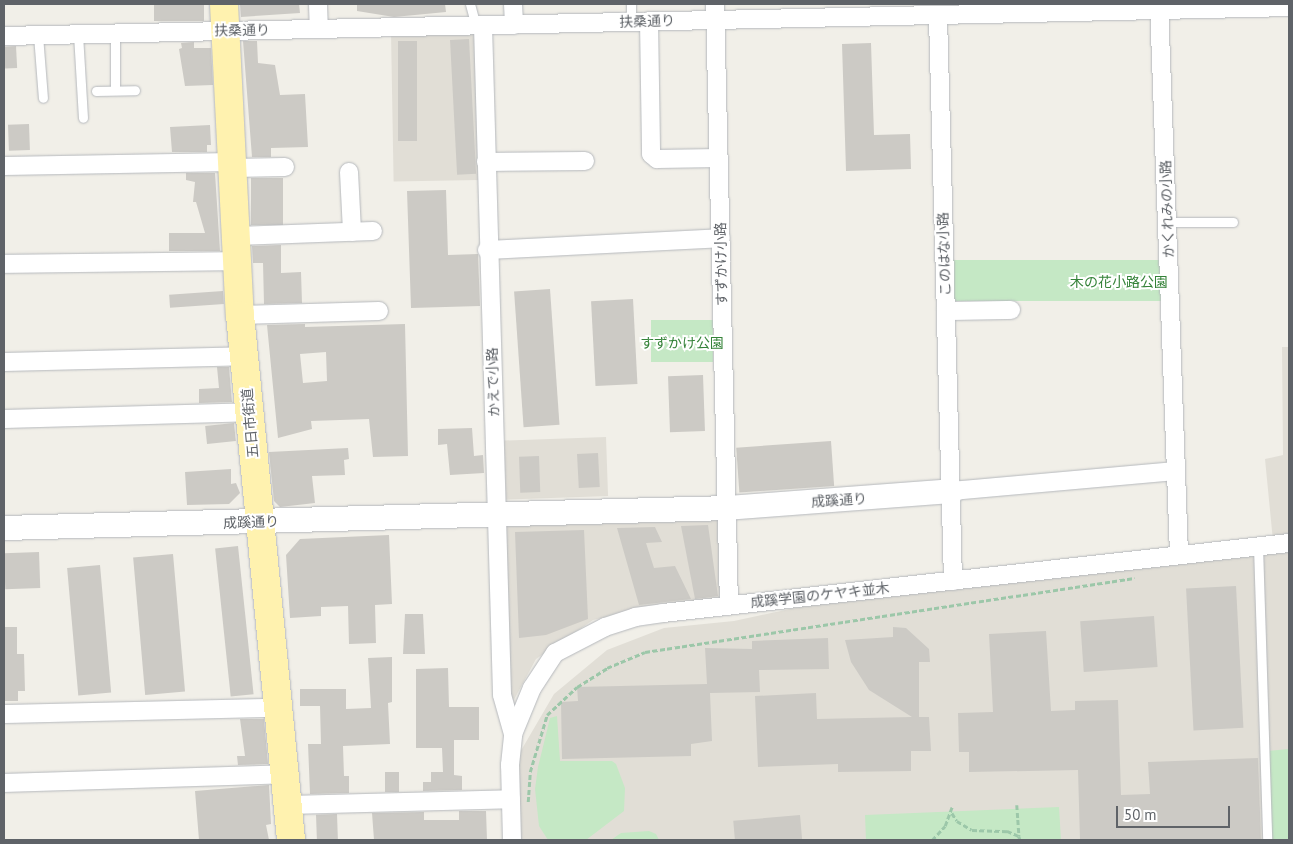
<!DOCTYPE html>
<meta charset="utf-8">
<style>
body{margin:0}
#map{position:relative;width:1293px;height:844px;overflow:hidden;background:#f1efe8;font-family:"PT Sans","Noto Sans JP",sans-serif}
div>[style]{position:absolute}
.education>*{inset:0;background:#e1ded6;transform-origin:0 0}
.green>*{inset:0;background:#c5e8c5;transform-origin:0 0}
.building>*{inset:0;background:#cccac5;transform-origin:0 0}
.path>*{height:2.5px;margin-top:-1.25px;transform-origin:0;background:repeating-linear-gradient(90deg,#9cc7a9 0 5px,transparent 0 7.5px)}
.roads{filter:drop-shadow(0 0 1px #b5b8bc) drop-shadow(0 0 1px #b5b8bc)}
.lane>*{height:9px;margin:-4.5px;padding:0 4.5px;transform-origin:4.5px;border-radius:4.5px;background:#fff}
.street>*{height:18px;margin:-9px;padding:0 9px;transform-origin:9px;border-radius:9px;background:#fff}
.secondary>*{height:24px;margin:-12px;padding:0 12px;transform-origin:12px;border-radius:12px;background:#fff}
.primary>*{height:28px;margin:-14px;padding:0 14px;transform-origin:14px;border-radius:14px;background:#fff2af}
span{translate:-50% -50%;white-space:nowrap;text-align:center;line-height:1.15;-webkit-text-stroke:4px #fff;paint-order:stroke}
.street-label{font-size:14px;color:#5f6368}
.park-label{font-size:14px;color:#348238}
.frame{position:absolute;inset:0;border:5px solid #5f6368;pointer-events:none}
.scale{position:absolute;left:1116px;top:806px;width:114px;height:22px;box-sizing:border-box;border:2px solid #5f6368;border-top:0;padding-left:6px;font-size:15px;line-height:18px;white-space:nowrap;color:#5f6368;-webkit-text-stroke:4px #fff;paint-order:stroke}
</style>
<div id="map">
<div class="education">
<i style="left:476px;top:31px;width:149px;height:85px;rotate:89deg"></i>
<i style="clip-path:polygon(1282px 347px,1289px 347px,1289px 840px,503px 840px,519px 754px,554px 694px,607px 650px,664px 628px,734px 621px,823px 602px,1273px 541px,1265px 459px,1283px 455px)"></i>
<i style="left:606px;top:437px;width:59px;height:102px;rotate:88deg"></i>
<i style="clip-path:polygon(720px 519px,726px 602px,666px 603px,593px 620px,536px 659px,510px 707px,506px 522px)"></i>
</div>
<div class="green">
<i style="left:1163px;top:260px;width:41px;height:212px;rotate:90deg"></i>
<i style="left:713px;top:320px;width:42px;height:62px;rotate:90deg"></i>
<i style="clip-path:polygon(557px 716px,560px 761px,612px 761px,616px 764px,625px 788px,624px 811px,586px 840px,548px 840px,539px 826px,535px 789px,538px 767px,550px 718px)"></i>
<i style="clip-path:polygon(1289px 749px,1289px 840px,1270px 840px,1267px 751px)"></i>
<i style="clip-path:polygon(1059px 807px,1061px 840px,866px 840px,865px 815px)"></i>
<i style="clip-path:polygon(649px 831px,656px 834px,659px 840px,611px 840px,621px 833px)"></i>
</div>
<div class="building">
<i style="left:154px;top:4px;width:50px;height:17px"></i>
<i style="clip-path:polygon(240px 4px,299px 4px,300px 13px,241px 17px)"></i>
<i style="clip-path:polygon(357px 4px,445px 4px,446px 12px,394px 17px,357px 11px)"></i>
<i style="left:469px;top:39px;width:135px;height:19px;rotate:87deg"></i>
<i style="clip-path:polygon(243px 41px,257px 41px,258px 63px,275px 65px,280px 95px,305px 94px,308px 147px,271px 148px,271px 157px,252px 157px)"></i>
<i style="left:398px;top:41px;width:19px;height:100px"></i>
<i style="clip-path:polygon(194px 42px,194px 48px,211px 48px,213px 85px,185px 86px,179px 49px,182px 48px,181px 43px)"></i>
<i style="clip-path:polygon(871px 43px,874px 135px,910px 134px,911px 169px,846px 171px,842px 44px)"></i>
<i style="left:16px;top:46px;width:22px;height:12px;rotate:87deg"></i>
<i style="left:29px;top:124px;width:26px;height:21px;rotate:88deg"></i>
<i style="clip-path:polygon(210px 125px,211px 145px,207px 145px,207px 152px,172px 152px,170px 127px)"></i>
<i style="clip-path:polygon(186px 173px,215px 173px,220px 251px,169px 251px,169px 233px,205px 233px,196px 202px,193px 202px,195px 182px,186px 180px)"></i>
<i style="left:251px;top:178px;width:32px;height:47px"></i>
<i style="clip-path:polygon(446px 190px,448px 255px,478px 254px,480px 306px,411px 308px,407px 191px)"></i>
<i style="clip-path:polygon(281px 245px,281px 273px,301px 272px,302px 303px,264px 304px,263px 263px,253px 263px,252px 246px)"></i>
<i style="left:550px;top:289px;width:136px;height:36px;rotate:86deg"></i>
<i style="left:223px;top:291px;width:13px;height:54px;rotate:86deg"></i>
<i style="left:633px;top:299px;width:85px;height:42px;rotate:87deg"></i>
<i style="clip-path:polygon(evenodd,305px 324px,305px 327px,405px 324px,408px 456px,373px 457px,369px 419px,311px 421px,312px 429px,278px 438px,267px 325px,305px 324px,326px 352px,327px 381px,303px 383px,300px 354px,326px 352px)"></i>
<i style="clip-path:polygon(217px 367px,229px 367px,232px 402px,199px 403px,199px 389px,219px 388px)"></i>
<i style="left:703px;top:375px;width:56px;height:35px;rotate:88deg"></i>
<i style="left:234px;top:423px;width:18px;height:29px;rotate:84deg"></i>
<i style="clip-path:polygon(472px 428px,474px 456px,483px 455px,484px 473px,450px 475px,447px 444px,438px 445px,438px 429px)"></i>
<i style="left:831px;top:441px;width:45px;height:95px;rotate:86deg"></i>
<i style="clip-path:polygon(348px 448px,349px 459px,344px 460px,345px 475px,312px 476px,315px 503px,280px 507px,274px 501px,269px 452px)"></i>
<i style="left:598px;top:453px;width:34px;height:21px;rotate:87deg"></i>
<i style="left:539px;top:456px;width:36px;height:20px;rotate:88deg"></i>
<i style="clip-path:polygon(231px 469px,231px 484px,236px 483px,240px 493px,229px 504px,187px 505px,185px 472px)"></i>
<i style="clip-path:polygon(708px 525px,718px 596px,695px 599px,681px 526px)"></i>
<i style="clip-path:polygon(655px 527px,662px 542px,646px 543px,654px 568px,675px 566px,691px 599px,639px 605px,617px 528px)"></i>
<i style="clip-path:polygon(584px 530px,588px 619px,546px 635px,519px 638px,515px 532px)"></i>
<i style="clip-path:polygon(389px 535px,392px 604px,375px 605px,376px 643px,349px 644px,348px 606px,321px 607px,321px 616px,290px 618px,286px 555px,300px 539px)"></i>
<i style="left:238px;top:546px;width:149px;height:23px;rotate:84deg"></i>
<i style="left:39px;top:552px;width:36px;height:35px;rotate:88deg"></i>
<i style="left:173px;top:554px;width:138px;height:40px;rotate:85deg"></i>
<i style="left:100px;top:565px;width:128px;height:33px;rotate:85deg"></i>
<i style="left:1236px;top:586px;width:142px;height:50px;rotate:87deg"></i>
<i style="clip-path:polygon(405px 614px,423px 614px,425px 654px,403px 654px)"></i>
<i style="left:1154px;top:616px;width:51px;height:74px;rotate:86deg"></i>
<i style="clip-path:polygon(4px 627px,17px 627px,17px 654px,24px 654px,25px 691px,18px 691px,18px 701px,4px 701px)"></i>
<i style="clip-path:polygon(893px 627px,906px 628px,929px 649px,930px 662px,919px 662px,919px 717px,929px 717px,931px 751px,911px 751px,911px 771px,838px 772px,838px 764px,758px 767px,755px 696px,816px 693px,817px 719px,912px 717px,869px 690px,851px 662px,845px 640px,893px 637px)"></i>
<i style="clip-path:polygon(1046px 631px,1051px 711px,1075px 710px,1075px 701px,1118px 700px,1121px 795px,1150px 794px,1148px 762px,1258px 758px,1261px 840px,1080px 840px,1078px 770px,969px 772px,969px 752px,959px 752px,958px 713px,993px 712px,989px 634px)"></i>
<i style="clip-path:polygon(828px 638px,829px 669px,759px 670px,760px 692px,710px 693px,712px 741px,691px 744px,691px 756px,562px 759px,561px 702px,578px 701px,577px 687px,707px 684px,705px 648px,752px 649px,752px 641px)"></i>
<i style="clip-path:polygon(392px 657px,392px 702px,388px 703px,390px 744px,343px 746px,344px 776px,349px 776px,349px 793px,310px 794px,308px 744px,321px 744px,320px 706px,300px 706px,300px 689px,346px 689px,346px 709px,371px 708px,368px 658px)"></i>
<i style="clip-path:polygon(448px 668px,449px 707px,479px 707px,479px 740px,454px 740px,454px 775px,462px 776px,462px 790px,423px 791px,423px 782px,431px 782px,431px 772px,443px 772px,442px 748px,416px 748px,416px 669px)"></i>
<i style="clip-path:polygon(240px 719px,264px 719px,268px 764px,238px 765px,237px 756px,245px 756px)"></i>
<i style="left:385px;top:772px;width:14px;height:20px"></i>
<i style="clip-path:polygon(269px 785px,271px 824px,266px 825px,269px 840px,199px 840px,195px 791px)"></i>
<i style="clip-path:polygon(459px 811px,486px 811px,487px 840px,374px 840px,372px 813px,424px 812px,424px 820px,459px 820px)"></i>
<i style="left:337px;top:814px;width:26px;height:21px;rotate:88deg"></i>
<i style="left:800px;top:815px;width:25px;height:67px;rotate:85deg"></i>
</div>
<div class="path">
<i style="left:528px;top:802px;width:30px;rotate:-86deg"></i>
<i style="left:530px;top:772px;width:59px;rotate:-73.4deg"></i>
<i style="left:547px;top:715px;width:41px;rotate:-43deg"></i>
<i style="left:577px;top:687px;width:36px;rotate:-32deg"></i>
<i style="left:607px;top:668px;width:41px;rotate:-22.8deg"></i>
<i style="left:645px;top:652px;width:495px;rotate:-8.6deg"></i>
<i style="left:1017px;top:805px;width:31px;rotate:86deg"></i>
<i style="left:952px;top:813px;width:9px;rotate:58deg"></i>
<i style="left:957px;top:821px;width:17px;rotate:31deg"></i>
<i style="left:972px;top:830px;width:35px;rotate:2deg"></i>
<i style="left:1007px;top:831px;width:13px;rotate:23deg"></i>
<i style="left:1019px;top:836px;width:4px;rotate:76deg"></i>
<i style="left:932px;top:840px;width:19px;rotate:-47deg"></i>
<i style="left:945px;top:826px;width:20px;rotate:-70deg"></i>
</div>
<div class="roads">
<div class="lane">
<i style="left:470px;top:4px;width:23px;rotate:75deg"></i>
<i style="left:631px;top:4px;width:18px;rotate:90deg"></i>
<i style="left:115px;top:33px;width:57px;rotate:90deg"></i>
<i style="left:78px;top:34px;width:84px;rotate:86.6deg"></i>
<i style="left:38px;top:35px;width:63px;rotate:85.5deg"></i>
<i style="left:96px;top:91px;width:39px;rotate:-1deg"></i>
<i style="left:1167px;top:222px;width:66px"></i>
<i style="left:1258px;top:546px;width:294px;rotate:88.2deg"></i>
</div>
<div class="street">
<i style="left:318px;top:4px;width:25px;rotate:88deg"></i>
<i style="left:513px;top:4px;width:21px;rotate:87deg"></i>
<i style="left:715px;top:4px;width:601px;rotate:88.67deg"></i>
<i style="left:1159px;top:4px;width:551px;rotate:87.92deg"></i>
<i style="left:938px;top:16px;width:565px;rotate:88.48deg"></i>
<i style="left:649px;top:21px;width:133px;rotate:89.1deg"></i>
<i style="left:651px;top:154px;width:8px;rotate:40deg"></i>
<i style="left:657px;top:159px;width:62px;rotate:-0.9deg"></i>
<i style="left:483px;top:26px;width:669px;rotate:88.37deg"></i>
<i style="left:502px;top:695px;width:41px;rotate:74.2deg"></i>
<i style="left:4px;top:36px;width:1285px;rotate:-1.29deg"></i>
<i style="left:486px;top:162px;width:99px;rotate:-0.6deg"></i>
<i style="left:4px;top:166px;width:228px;rotate:-1deg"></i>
<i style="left:232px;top:168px;width:53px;rotate:-1.1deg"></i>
<i style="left:349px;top:172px;width:60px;rotate:87.1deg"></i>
<i style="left:237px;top:236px;width:136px;rotate:-2.1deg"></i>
<i style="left:487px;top:250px;width:234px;rotate:-2.9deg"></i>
<i style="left:4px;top:264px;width:234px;rotate:-0.7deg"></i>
<i style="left:946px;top:311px;width:65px;rotate:-0.9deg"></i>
<i style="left:240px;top:315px;width:139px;rotate:-1.6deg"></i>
<i style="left:4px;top:362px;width:240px;rotate:-1.4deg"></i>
<i style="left:4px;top:419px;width:245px;rotate:-1.6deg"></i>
<i style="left:952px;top:491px;width:224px;rotate:-5.1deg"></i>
<i style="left:4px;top:714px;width:273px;rotate:-1.3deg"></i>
<i style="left:4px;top:783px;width:280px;rotate:-1.8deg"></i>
<i style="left:288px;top:805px;width:223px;rotate:-1.5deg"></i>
<i style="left:512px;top:840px;width:75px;rotate:-91.5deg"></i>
<i style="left:510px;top:765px;width:31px;rotate:-84deg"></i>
<i style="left:513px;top:734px;width:50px;rotate:-67.6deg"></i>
<i style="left:532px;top:688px;width:42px;rotate:-56.7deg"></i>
<i style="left:555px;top:653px;width:56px;rotate:-27.5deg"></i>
<i style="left:605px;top:627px;width:32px;rotate:-18deg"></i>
<i style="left:635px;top:617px;width:28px;rotate:-8deg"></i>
<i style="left:663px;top:613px;width:630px;rotate:-6.38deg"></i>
</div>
<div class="secondary">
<i style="left:4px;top:528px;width:723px;rotate:-1.58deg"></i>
<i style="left:727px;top:508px;width:226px;rotate:-4.3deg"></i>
</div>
<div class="primary">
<i style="left:224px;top:4px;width:311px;rotate:87.1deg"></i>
<i style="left:240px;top:315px;width:527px;rotate:84.45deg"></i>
</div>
</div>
<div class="street-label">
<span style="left:647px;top:21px;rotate:-2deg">扶桑通り</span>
<span style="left:242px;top:30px;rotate:-1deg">扶桑通り</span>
<span style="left:1167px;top:209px;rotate:-92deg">かくれみの小路</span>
<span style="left:944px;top:254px;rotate:-92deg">このはな小路</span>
<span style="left:721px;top:264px;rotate:-91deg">すずかけ小路</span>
<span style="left:493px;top:382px;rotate:-92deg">かえで小路</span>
<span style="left:250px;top:423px;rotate:-95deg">五日市街道</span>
<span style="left:839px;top:500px;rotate:-4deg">成蹊通り</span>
<span style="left:251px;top:522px;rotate:-2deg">成蹊通り</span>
<span style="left:820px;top:595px;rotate:-6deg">成蹊学園のケヤキ並木</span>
</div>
<div class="park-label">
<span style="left:1119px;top:282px">木の花小路公園</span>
<span style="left:682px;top:343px">すずかけ公園</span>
</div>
<div class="frame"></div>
<div class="scale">50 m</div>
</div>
